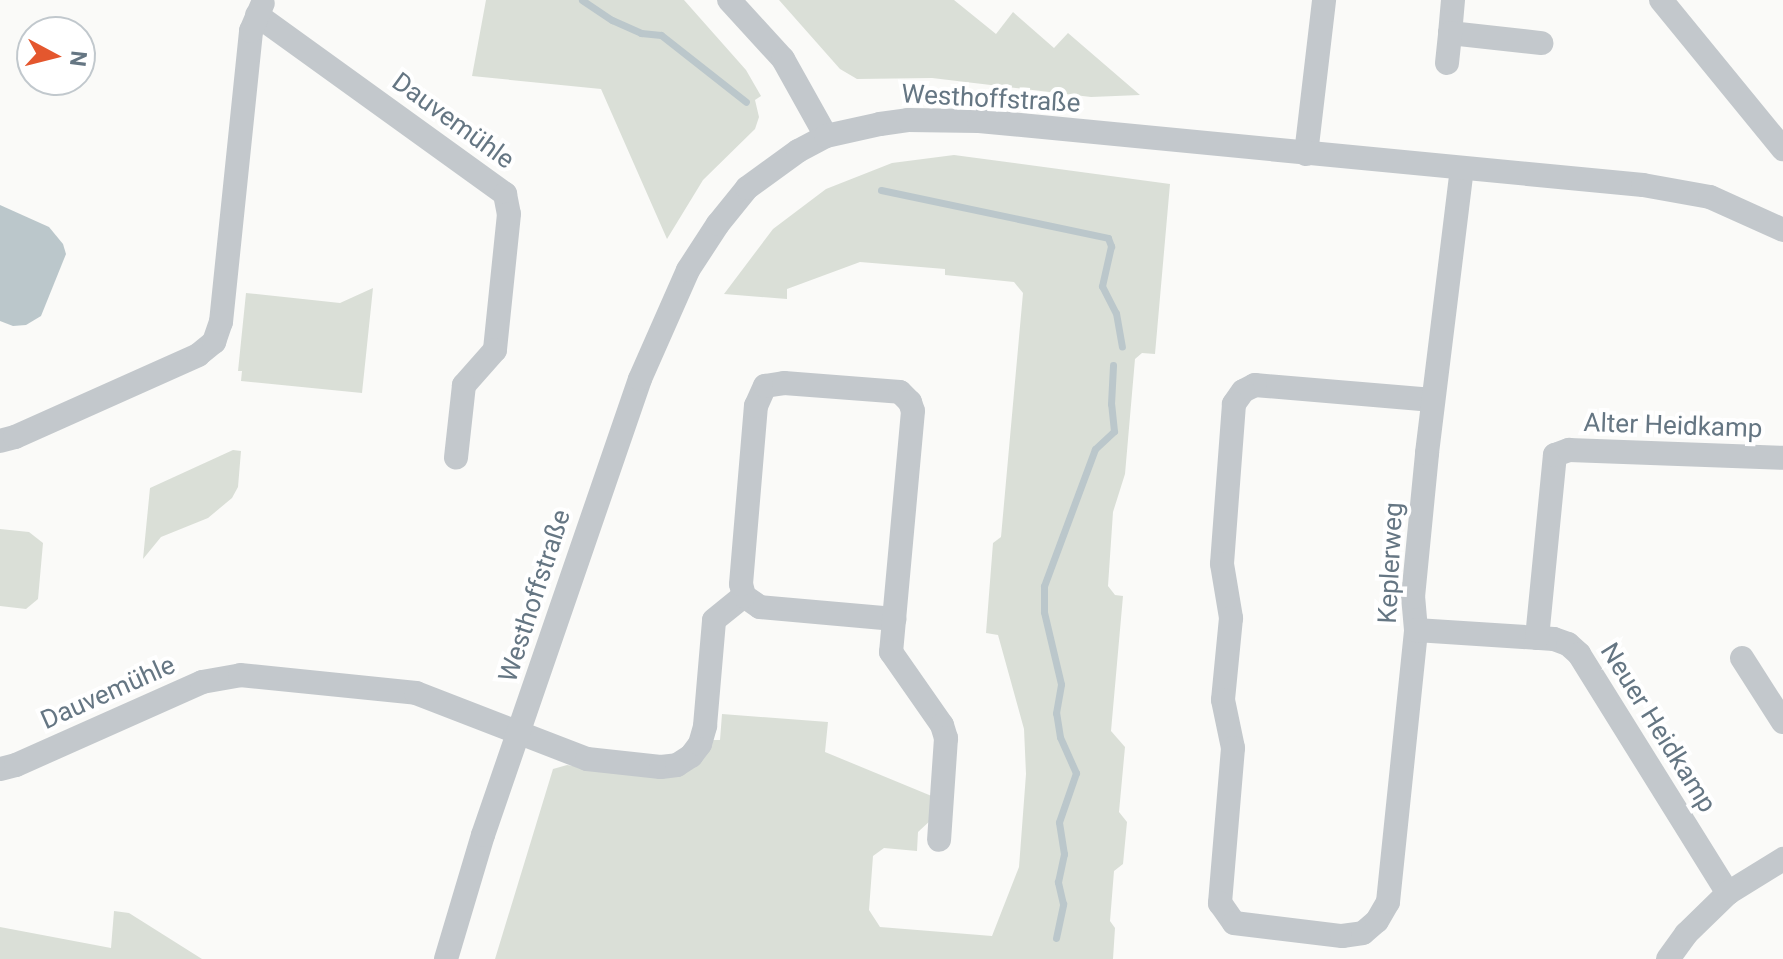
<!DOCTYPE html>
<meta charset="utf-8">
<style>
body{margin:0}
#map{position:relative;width:1783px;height:959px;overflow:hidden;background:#fafaf8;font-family:Roboto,sans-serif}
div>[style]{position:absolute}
.green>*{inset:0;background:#dadfd7}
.water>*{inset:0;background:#bbc7cb}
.stream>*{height:7px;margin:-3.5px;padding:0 3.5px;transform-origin:3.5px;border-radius:3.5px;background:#bbc7cb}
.minor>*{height:24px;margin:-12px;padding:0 12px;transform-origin:12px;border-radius:12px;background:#c3c8cc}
span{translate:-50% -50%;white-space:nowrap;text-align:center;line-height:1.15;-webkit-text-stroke:8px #fff;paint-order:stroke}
.street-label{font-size:26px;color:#657683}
.north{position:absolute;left:16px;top:16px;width:80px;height:80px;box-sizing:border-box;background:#fff;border:2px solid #c1c8cd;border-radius:50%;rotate:97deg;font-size:22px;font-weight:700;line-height:32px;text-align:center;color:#657683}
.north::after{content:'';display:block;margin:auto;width:28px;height:36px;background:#e4572e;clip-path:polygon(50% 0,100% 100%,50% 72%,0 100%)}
</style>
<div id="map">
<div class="green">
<i style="clip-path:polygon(486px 0,684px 0,746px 70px,761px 96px,755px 100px,759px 117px,755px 129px,703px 180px,667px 239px,601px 89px,472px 76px)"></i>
<i style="clip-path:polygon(779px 0,954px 0,996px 34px,1013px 12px,1054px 48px,1068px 33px,1140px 95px,1091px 97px,932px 78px,857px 79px,840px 69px)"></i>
<i style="clip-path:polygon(954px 155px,1170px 184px,1155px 354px,1142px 353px,1135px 359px,1125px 474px,1113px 512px,1108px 586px,1115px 595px,1123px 596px,1111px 731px,1125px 747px,1119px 812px,1127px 822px,1123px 864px,1114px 871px,1110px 921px,1115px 928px,1113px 959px,495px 959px,553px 769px,567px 765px,642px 776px,713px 740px,720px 740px,722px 714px,828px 722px,825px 752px,934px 797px,932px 819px,918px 832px,917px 851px,884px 848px,873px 856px,869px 910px,880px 927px,992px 936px,1019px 867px,1026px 774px,1024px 729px,998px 635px,986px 633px,993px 543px,1001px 537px,1023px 293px,1014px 282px,945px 275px,945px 269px,860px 262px,787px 289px,787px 299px,724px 294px,773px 229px,826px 189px,892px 163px)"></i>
<i style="clip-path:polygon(373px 288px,362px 393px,241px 381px,242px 371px,238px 371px,246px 293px,340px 303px)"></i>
<i style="clip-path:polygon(233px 450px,241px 451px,238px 487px,232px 498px,208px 518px,161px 537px,143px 559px,150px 488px)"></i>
<i style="clip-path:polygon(0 529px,29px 532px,43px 543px,38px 599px,26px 609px,0 606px)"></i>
<i style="clip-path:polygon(114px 911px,129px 913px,202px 959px,0 959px,0 927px,111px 948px)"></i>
</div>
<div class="water">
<i style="clip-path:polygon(0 205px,49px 227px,63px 244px,66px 254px,41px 316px,26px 325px,13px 326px,0 321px)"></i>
</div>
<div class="stream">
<i style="left:582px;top:0;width:36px;rotate:34deg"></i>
<i style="left:612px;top:20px;width:32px;rotate:24deg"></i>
<i style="left:641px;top:33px;width:20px;rotate:6deg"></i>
<i style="left:661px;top:35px;width:108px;rotate:38.2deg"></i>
<i style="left:881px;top:190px;width:232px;rotate:11.9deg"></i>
<i style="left:1108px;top:238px;width:9px;rotate:69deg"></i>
<i style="left:1111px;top:246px;width:41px;rotate:102.7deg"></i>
<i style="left:1102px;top:286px;width:30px;rotate:63deg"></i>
<i style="left:1116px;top:313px;width:34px;rotate:80deg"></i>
<i style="left:1056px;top:938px;width:35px;rotate:-78deg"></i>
<i style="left:1063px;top:904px;width:23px;rotate:-103deg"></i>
<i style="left:1058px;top:882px;width:29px;rotate:-78deg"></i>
<i style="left:1064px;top:854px;width:32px;rotate:-99deg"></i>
<i style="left:1059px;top:822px;width:52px;rotate:-70.9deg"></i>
<i style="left:1076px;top:773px;width:39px;rotate:-114deg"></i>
<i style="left:1060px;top:737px;width:24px;rotate:-99deg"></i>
<i style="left:1056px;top:713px;width:29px;rotate:-80deg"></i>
<i style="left:1061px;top:684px;width:74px;rotate:-103.3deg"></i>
<i style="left:1044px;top:612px;width:26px;rotate:-90deg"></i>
<i style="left:1044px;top:586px;width:146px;rotate:-69.6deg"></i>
<i style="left:1095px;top:449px;width:26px;rotate:-43deg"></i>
<i style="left:1114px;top:431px;width:27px;rotate:-96deg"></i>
<i style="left:1111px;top:404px;width:39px;rotate:-87deg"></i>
</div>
<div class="minor">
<i style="left:729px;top:0;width:80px;rotate:47.5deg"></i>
<i style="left:783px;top:59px;width:88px;rotate:60.8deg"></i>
<i style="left:1453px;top:0;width:33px;rotate:95deg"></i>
<i style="left:1450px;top:33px;width:92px;rotate:6.3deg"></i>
<i style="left:1661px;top:0;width:193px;rotate:50.7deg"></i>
<i style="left:257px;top:15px;width:306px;rotate:35.8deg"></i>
<i style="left:505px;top:194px;width:20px;rotate:79deg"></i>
<i style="left:509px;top:214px;width:137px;rotate:95.9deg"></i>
<i style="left:495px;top:350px;width:47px;rotate:131.5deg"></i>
<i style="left:464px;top:385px;width:73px;rotate:96.3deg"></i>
<i style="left:1447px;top:63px;width:30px;rotate:-84deg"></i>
<i style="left:1306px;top:154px;width:155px;rotate:-83.3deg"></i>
<i style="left:1433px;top:400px;width:179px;rotate:-175.2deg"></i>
<i style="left:1255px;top:385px;width:13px;rotate:153deg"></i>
<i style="left:1243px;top:391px;width:16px;rotate:125deg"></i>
<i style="left:1234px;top:404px;width:160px;rotate:94.3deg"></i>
<i style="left:1222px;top:564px;width:55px;rotate:80.5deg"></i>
<i style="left:1231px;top:618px;width:82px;rotate:95.6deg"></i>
<i style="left:1223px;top:700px;width:49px;rotate:78.2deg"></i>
<i style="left:1233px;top:748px;width:156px;rotate:94.8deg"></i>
<i style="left:1220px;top:903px;width:24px;rotate:55deg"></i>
<i style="left:1234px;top:923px;width:109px;rotate:6.9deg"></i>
<i style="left:1342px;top:936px;width:21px;rotate:-8deg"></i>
<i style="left:1363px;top:933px;width:18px;rotate:-41deg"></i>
<i style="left:1377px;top:921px;width:22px;rotate:-60deg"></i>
<i style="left:1388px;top:902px;width:273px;rotate:-84.1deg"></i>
<i style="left:1416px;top:630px;width:33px;rotate:-95deg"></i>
<i style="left:1413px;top:597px;width:145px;rotate:-84.4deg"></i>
<i style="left:1427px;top:453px;width:287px;rotate:-83deg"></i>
<i style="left:0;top:441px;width:16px;rotate:-15deg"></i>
<i style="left:15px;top:437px;width:201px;rotate:-24.1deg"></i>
<i style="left:198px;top:355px;width:21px;rotate:-39deg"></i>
<i style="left:214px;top:342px;width:21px;rotate:-71deg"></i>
<i style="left:221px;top:322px;width:293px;rotate:-84.1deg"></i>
<i style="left:251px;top:31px;width:30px;rotate:-67deg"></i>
<i style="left:744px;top:596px;width:19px;rotate:35deg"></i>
<i style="left:760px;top:607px;width:135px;rotate:5.1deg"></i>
<i style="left:1416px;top:630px;width:138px;rotate:3.7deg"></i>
<i style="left:1554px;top:639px;width:15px;rotate:20deg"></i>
<i style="left:1568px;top:644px;width:15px;rotate:42deg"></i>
<i style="left:1579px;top:654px;width:282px;rotate:58.1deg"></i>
<i style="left:1537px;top:638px;width:184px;rotate:-84.4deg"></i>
<i style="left:1555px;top:455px;width:15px;rotate:-20deg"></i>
<i style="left:1569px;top:450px;width:214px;rotate:2.1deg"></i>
<i style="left:1742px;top:658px;width:76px;rotate:57.4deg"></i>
<i style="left:0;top:769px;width:16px;rotate:-14deg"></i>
<i style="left:16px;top:765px;width:204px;rotate:-24deg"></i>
<i style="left:202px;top:682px;width:39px;rotate:-10deg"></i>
<i style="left:240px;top:675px;width:177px;rotate:5.8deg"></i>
<i style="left:416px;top:693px;width:183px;rotate:21.1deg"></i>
<i style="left:587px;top:759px;width:74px;rotate:6.2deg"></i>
<i style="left:661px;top:767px;width:16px;rotate:-7deg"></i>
<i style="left:677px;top:765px;width:17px;rotate:-33deg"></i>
<i style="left:691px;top:756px;width:15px;rotate:-53deg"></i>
<i style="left:700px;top:744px;width:19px;rotate:-74deg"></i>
<i style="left:705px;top:726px;width:106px;rotate:-85.1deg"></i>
<i style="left:714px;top:620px;width:38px;rotate:-39deg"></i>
<i style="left:744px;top:596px;width:12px;rotate:-104deg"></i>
<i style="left:741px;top:584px;width:179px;rotate:-85.2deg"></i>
<i style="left:756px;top:406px;width:22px;rotate:-66deg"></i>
<i style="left:765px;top:386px;width:19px;rotate:-9deg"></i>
<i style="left:784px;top:383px;width:116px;rotate:4.4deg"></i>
<i style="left:900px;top:392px;width:14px;rotate:45deg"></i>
<i style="left:910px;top:402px;width:9px;rotate:72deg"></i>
<i style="left:913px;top:411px;width:242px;rotate:95.2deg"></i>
<i style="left:891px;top:652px;width:89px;rotate:55.1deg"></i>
<i style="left:942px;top:725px;width:14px;rotate:73deg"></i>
<i style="left:946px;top:738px;width:102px;rotate:93.9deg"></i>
<i style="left:446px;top:959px;width:129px;rotate:-73.4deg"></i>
<i style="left:483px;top:835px;width:482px;rotate:-71deg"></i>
<i style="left:640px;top:379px;width:119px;rotate:-66.2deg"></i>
<i style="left:688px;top:270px;width:55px;rotate:-56.9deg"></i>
<i style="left:718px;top:224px;width:46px;rotate:-51.1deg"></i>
<i style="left:747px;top:188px;width:63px;rotate:-36deg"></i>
<i style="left:798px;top:151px;width:32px;rotate:-28deg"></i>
<i style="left:826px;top:136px;width:55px;rotate:-12.5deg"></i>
<i style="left:880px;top:124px;width:28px;rotate:-8deg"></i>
<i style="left:908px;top:120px;width:71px;rotate:0.8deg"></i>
<i style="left:979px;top:121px;width:667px;rotate:5.51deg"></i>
<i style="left:1643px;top:185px;width:68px;rotate:10.2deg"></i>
<i style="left:1710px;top:197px;width:80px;rotate:24.3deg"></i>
<i style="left:1668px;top:959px;width:31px;rotate:-54deg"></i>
<i style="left:1686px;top:934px;width:59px;rotate:-44.3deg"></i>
<i style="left:1728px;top:893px;width:65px;rotate:-31.7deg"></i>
</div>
<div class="street-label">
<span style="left:991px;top:99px;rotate:3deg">Westhoffstraße</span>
<span style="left:453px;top:121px;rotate:36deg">Dauvemühle</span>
<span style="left:1673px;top:426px;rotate:2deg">Alter Heidkamp</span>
<span style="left:1391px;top:563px;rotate:-87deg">Keplerweg</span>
<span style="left:535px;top:596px;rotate:-72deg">Westhoffstraße</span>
<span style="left:108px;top:693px;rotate:-24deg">Dauvemühle</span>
<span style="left:1658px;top:728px;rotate:58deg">Neuer Heidkamp</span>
</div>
<div class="north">N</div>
</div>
